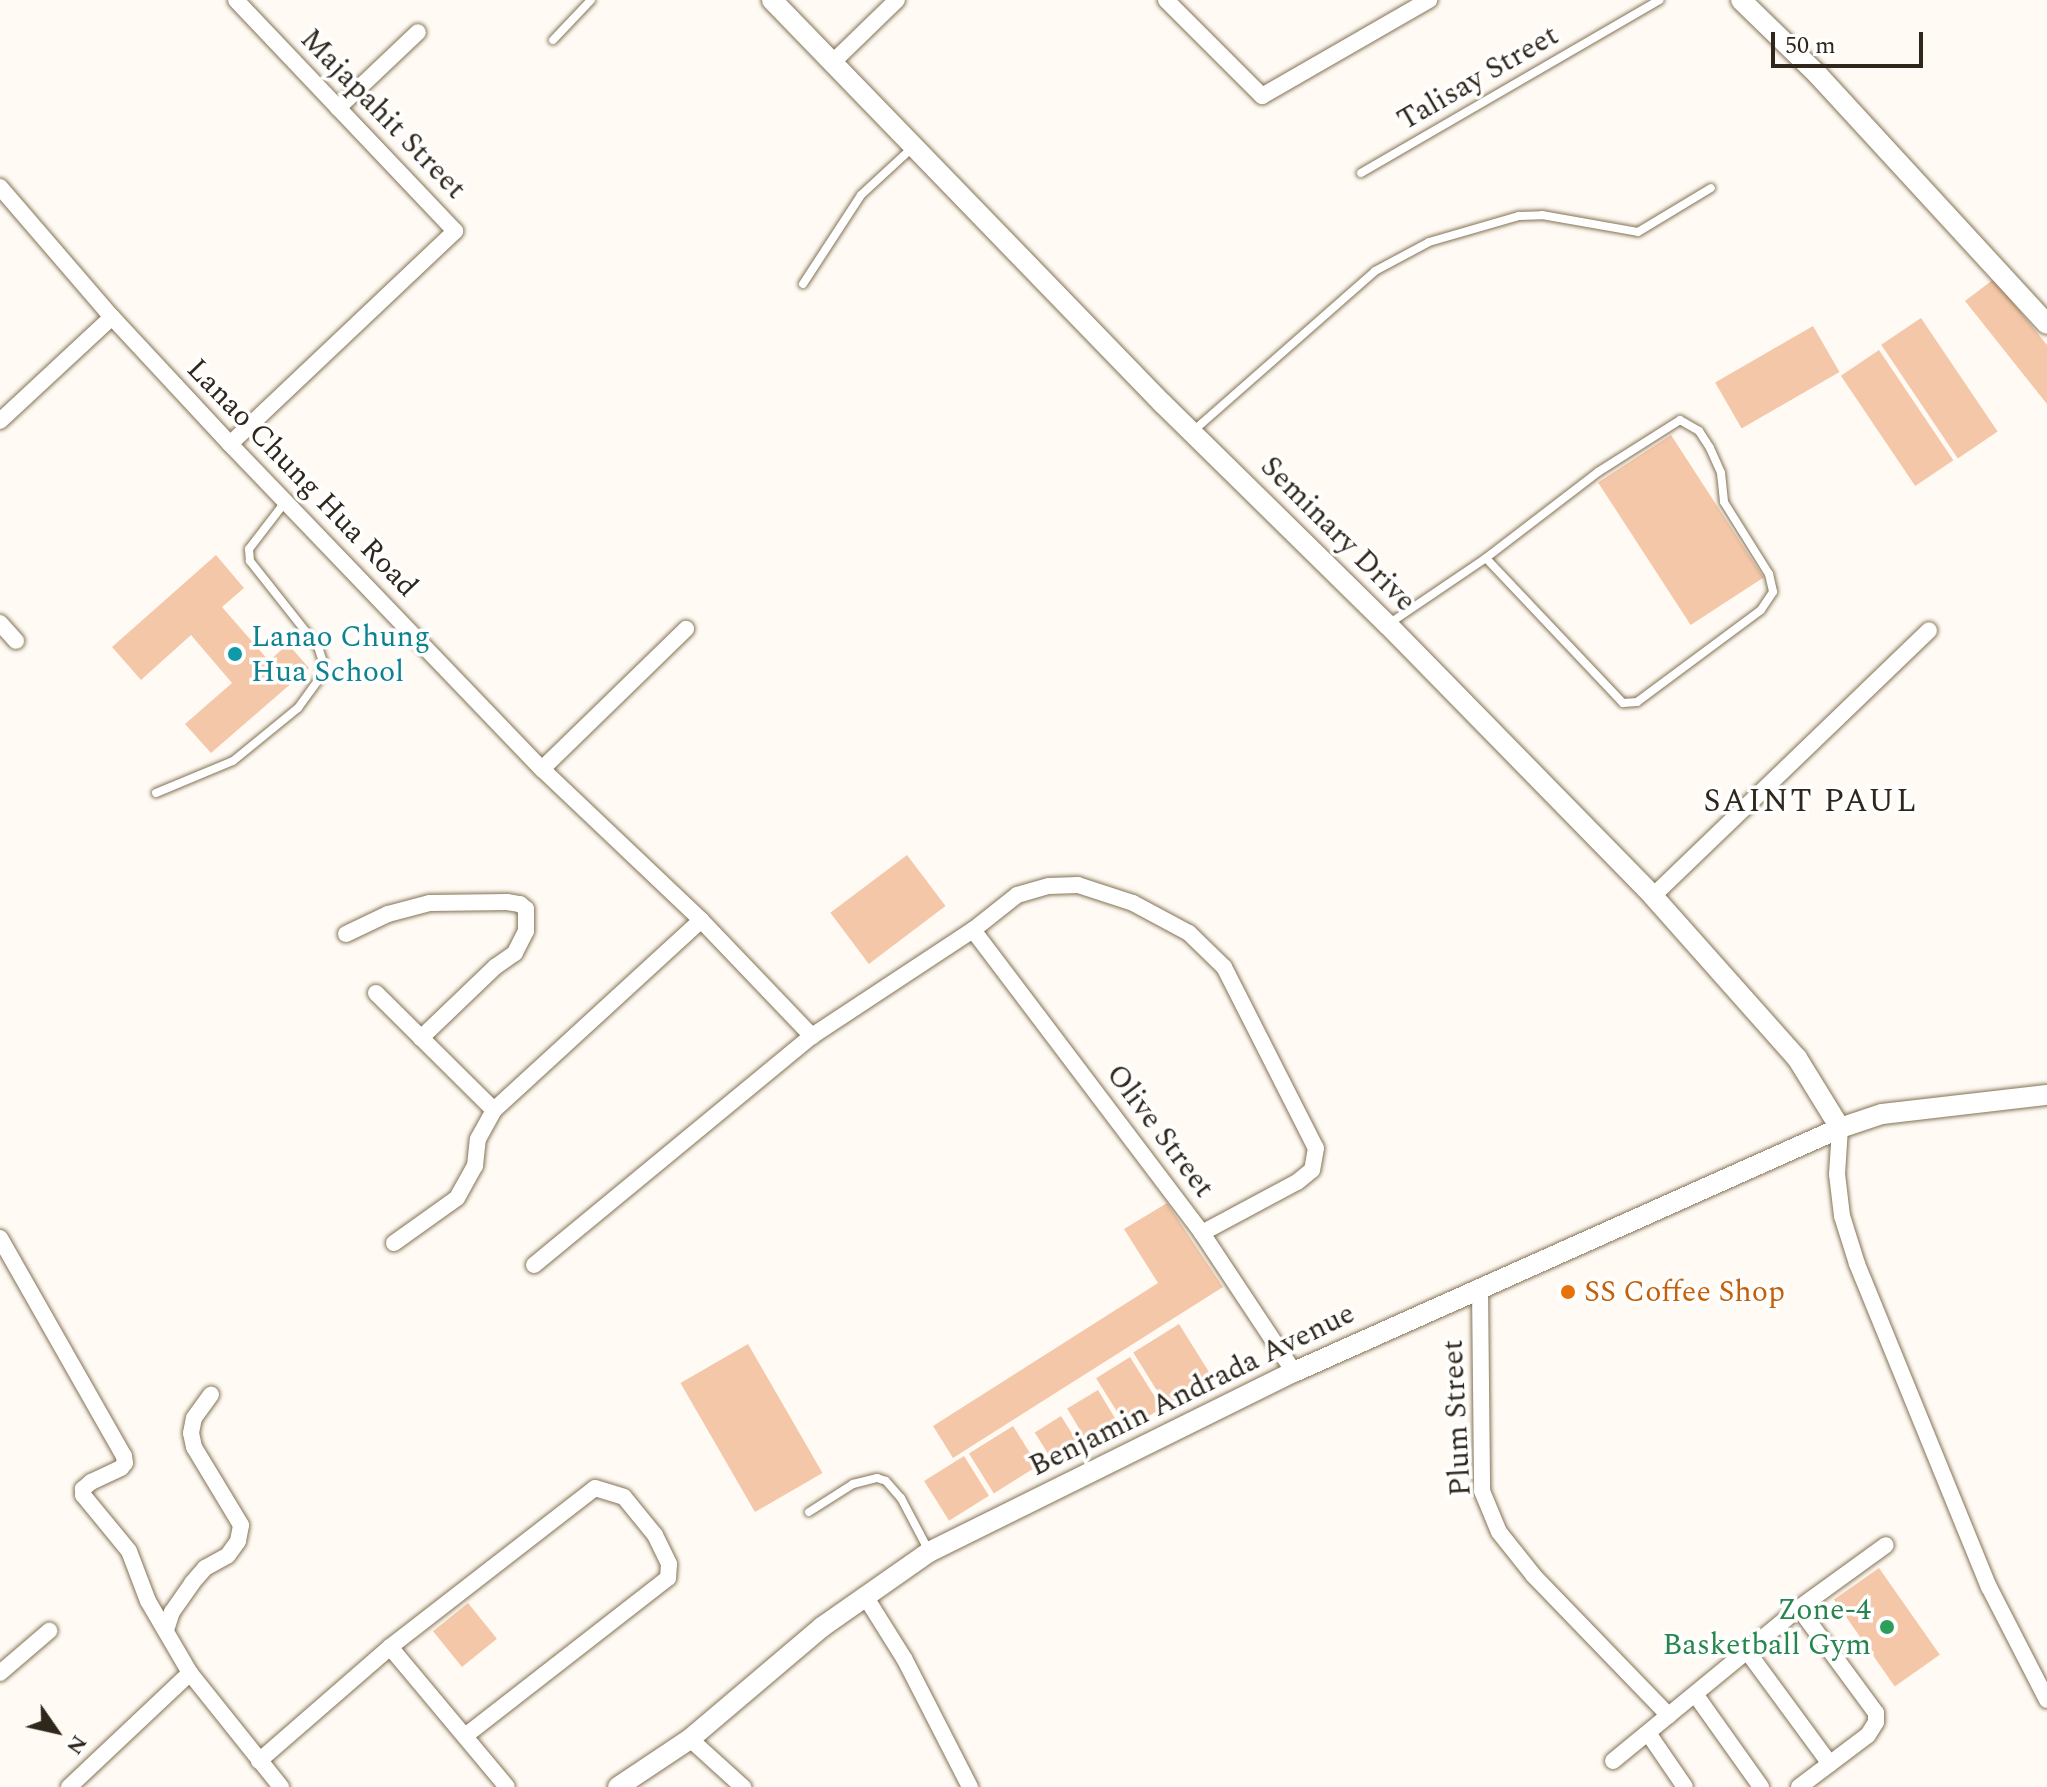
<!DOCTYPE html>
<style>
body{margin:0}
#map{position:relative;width:2047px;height:1787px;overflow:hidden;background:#fffbf4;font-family:Spectral,serif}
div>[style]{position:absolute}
.building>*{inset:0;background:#f5c7a9;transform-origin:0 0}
.roads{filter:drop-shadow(0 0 2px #847254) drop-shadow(0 0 2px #847254)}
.service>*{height:8px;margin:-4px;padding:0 4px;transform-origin:4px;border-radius:4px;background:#fff}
.minor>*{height:16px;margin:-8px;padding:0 8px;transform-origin:8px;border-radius:8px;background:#fff}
.tertiary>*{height:20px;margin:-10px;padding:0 10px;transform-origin:10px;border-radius:10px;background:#fff}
.dots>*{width:22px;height:22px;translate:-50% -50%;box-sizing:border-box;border:4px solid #fff;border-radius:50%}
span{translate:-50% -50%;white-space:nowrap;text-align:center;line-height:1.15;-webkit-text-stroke:7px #fff;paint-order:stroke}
.street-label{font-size:30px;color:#2f271b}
.culture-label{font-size:30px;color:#0d838f}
.left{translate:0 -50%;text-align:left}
.food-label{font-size:30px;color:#c56008}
.leisure-label{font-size:30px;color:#27864d}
.right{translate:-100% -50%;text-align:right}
.neighbourhood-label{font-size:32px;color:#2f271b;letter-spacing:2px}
.north{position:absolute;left:16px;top:1691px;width:80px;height:80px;-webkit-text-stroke:6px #fff;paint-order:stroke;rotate:124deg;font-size:22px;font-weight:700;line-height:32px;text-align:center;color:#2f271b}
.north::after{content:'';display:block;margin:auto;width:28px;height:36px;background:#2f271b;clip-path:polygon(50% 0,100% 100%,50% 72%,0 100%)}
.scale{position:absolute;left:1771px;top:32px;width:152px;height:36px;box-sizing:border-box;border:4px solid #2f271b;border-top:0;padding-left:10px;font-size:24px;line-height:28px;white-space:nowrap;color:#2f271b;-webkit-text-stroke:6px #fff;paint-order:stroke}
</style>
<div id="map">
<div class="building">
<i style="clip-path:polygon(1994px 279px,2047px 345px,2047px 404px,1965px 301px)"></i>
<i style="left:1921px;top:318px;width:137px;height:48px;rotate:56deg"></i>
<i style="left:1813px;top:326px;width:53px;height:113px;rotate:60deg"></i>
<i style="left:1879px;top:350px;width:133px;height:46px;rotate:56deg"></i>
<i style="left:1671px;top:435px;width:170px;height:87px;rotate:57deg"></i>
<i style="clip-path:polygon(216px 555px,244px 588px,222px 607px,269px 661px,288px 644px,309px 668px,211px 753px,185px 724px,232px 683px,191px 635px,141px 680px,112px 647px)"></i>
<i style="left:907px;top:855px;width:64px;height:96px;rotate:53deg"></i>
<i style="clip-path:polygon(1167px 1203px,1223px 1287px,953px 1458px,933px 1426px,1158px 1283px,1124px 1229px)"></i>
<i style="left:1179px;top:1324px;width:62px;height:54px;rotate:58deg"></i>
<i style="left:748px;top:1344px;width:149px;height:78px;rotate:60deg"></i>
<i style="left:1130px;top:1357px;width:60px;height:40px;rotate:58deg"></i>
<i style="left:1098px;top:1390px;width:35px;height:36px;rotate:59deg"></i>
<i style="left:1061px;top:1416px;width:40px;height:31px;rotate:58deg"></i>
<i style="left:1013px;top:1426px;width:47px;height:52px;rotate:58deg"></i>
<i style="left:964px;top:1456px;width:47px;height:47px;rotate:58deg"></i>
<i style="left:1879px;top:1568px;width:106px;height:55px;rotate:55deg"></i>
<i style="left:468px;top:1603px;width:46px;height:45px;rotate:51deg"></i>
</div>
<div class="roads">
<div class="service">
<i style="left:553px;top:40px;width:55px;rotate:-46.5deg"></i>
<i style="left:1361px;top:173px;width:345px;rotate:-30.1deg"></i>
<i style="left:803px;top:284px;width:106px;rotate:-56.9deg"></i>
<i style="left:861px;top:195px;width:69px;rotate:-42.7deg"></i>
<i style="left:1193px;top:431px;width:242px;rotate:-41.3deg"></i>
<i style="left:1375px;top:271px;width:61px;rotate:-28.2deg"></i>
<i style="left:1429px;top:242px;width:94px;rotate:-16.1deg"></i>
<i style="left:1519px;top:216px;width:23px;rotate:-2deg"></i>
<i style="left:1542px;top:215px;width:97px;rotate:10deg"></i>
<i style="left:1638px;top:232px;width:85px;rotate:-31.1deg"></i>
<i style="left:1390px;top:623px;width:116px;rotate:-34.1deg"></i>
<i style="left:1486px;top:558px;width:141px;rotate:-37.5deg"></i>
<i style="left:1598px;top:472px;width:97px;rotate:-32.4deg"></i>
<i style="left:1680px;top:420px;width:22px;rotate:30deg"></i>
<i style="left:1699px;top:431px;width:20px;rotate:57deg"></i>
<i style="left:1710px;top:448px;width:27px;rotate:66deg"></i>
<i style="left:1721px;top:473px;width:29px;rotate:84deg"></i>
<i style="left:1724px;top:502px;width:85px;rotate:58deg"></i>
<i style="left:1769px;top:574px;width:18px;rotate:77deg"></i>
<i style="left:1773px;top:592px;width:22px;rotate:124deg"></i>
<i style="left:1761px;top:610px;width:154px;rotate:143.4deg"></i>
<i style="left:1637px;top:702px;width:14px;rotate:176deg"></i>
<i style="left:1623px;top:703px;width:199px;rotate:-133.4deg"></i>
<i style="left:156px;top:793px;width:83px;rotate:-22.6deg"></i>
<i style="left:233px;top:761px;width:84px;rotate:-39.2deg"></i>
<i style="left:298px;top:708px;width:37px;rotate:-54deg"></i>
<i style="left:320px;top:678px;width:16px;rotate:-79deg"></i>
<i style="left:323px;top:662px;width:16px;rotate:-108deg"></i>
<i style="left:318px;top:647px;width:110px;rotate:-128.3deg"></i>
<i style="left:250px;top:561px;width:12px;rotate:-95deg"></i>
<i style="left:249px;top:549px;width:59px;rotate:-52.5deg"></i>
<i style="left:809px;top:1512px;width:52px;rotate:-32.5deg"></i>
<i style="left:853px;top:1484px;width:25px;rotate:-14deg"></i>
<i style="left:877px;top:1478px;width:9px;rotate:18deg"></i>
<i style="left:886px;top:1481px;width:23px;rotate:49deg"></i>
<i style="left:901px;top:1498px;width:60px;rotate:62.2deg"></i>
</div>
<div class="minor">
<i style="left:1166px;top:0;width:136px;rotate:45deg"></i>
<i style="left:1262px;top:96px;width:193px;rotate:-29.9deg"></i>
<i style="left:833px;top:62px;width:89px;rotate:-44.1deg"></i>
<i style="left:338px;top:108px;width:110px;rotate:-43.5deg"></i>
<i style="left:0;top:187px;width:172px;rotate:49.3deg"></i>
<i style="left:112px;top:317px;width:173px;rotate:47.1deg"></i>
<i style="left:230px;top:444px;width:451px;rotate:46.2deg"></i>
<i style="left:542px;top:769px;width:219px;rotate:43.5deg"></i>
<i style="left:701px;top:920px;width:161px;rotate:46.3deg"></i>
<i style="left:0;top:421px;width:153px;rotate:-42.9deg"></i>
<i style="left:230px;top:444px;width:310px;rotate:-43.4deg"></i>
<i style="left:455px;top:231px;width:318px;rotate:-133.5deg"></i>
<i style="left:0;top:623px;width:24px;rotate:48deg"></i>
<i style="left:542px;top:769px;width:201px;rotate:-44.2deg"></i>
<i style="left:1653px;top:896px;width:383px;rotate:-43.9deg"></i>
<i style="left:973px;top:930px;width:380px;rotate:52.9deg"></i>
<i style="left:1202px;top:1233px;width:167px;rotate:56.5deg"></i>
<i style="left:346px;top:934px;width:47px;rotate:-25.5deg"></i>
<i style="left:388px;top:914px;width:43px;rotate:-14.7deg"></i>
<i style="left:430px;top:903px;width:77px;rotate:-0.7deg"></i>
<i style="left:507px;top:902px;width:13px;rotate:9deg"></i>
<i style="left:520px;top:904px;width:8px;rotate:40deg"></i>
<i style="left:526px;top:909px;width:22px;rotate:90deg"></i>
<i style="left:526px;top:931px;width:25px;rotate:117deg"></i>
<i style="left:515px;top:953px;width:24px;rotate:145deg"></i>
<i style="left:495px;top:967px;width:103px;rotate:136.2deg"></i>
<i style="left:376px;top:993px;width:166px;rotate:44.8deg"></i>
<i style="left:1840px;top:1128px;width:46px;rotate:93.7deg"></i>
<i style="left:1837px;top:1174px;width:42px;rotate:83.2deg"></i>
<i style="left:1842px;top:1216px;width:50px;rotate:72.6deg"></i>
<i style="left:1857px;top:1264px;width:349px;rotate:67.8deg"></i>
<i style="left:1989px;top:1587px;width:127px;rotate:62.8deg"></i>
<i style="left:0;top:1238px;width:251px;rotate:60.4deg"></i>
<i style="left:124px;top:1456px;width:7px;rotate:82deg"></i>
<i style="left:125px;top:1463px;width:6px;rotate:129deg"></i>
<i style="left:121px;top:1468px;width:33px;rotate:155deg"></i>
<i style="left:91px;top:1482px;width:11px;rotate:139deg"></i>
<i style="left:83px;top:1489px;width:6px;rotate:90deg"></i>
<i style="left:83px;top:1495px;width:72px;rotate:50.6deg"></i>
<i style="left:129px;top:1551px;width:53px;rotate:69.2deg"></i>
<i style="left:148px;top:1601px;width:83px;rotate:59.7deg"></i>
<i style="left:190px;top:1673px;width:146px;rotate:51.4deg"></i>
<i style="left:394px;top:1243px;width:77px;rotate:-35.5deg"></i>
<i style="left:457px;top:1198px;width:37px;rotate:-61deg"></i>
<i style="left:475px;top:1166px;width:27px;rotate:-84deg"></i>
<i style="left:478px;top:1139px;width:33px;rotate:-61deg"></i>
<i style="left:494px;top:1110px;width:281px;rotate:-42.5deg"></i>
<i style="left:534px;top:1265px;width:360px;rotate:-39.5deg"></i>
<i style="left:812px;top:1036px;width:193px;rotate:-33.4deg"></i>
<i style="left:973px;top:930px;width:56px;rotate:-38.5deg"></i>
<i style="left:1017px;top:895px;width:33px;rotate:-16deg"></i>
<i style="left:1049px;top:886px;width:29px;rotate:-2deg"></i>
<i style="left:1078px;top:885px;width:58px;rotate:18.1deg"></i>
<i style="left:1133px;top:903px;width:64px;rotate:28.2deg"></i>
<i style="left:1189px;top:933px;width:49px;rotate:44.2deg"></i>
<i style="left:1224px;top:967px;width:203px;rotate:63.1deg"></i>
<i style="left:1316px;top:1148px;width:22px;rotate:100deg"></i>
<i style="left:1312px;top:1170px;width:19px;rotate:141deg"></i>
<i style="left:1297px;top:1182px;width:108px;rotate:151.8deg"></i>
<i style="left:1480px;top:1288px;width:203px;rotate:89.4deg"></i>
<i style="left:1482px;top:1491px;width:44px;rotate:67.5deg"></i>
<i style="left:1499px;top:1532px;width:56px;rotate:51.5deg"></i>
<i style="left:1534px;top:1576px;width:194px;rotate:46deg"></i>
<i style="left:865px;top:1596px;width:75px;rotate:58deg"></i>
<i style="left:905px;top:1660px;width:143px;rotate:62.9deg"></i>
<i style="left:166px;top:1630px;width:19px;rotate:-72deg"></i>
<i style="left:172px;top:1612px;width:35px;rotate:-55deg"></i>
<i style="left:192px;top:1583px;width:20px;rotate:-49deg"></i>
<i style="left:205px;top:1568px;width:26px;rotate:-29deg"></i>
<i style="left:228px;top:1555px;width:17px;rotate:-54deg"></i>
<i style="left:238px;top:1541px;width:16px;rotate:-79deg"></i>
<i style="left:241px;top:1525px;width:91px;rotate:-121.1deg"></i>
<i style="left:194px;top:1447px;width:14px;rotate:-102deg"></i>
<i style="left:191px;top:1433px;width:15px;rotate:-79deg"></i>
<i style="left:194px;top:1418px;width:29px;rotate:-54deg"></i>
<i style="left:390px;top:1647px;width:182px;rotate:50.1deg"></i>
<i style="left:1747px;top:1651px;width:140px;rotate:53.7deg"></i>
<i style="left:0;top:1673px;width:65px;rotate:-40.6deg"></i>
<i style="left:1695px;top:1694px;width:114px;rotate:54.6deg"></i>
<i style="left:1648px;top:1733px;width:65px;rotate:55.6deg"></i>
<i style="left:690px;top:1739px;width:72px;rotate:42.2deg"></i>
<i style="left:259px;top:1761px;width:174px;rotate:-41deg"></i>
<i style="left:390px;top:1647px;width:259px;rotate:-37.8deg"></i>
<i style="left:595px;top:1488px;width:30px;rotate:17deg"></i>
<i style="left:624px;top:1497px;width:49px;rotate:50.8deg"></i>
<i style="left:655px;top:1535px;width:32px;rotate:64deg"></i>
<i style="left:669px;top:1564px;width:14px;rotate:94deg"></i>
<i style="left:668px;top:1578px;width:256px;rotate:142.1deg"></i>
<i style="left:1613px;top:1761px;width:241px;rotate:-39.4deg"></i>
<i style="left:1799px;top:1608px;width:107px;rotate:-35.9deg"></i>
<i style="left:69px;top:1787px;width:166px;rotate:-43.3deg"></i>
<i style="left:1799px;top:1787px;width:86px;rotate:-37deg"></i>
<i style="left:1868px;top:1735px;width:15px;rotate:-58deg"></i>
<i style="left:1876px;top:1722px;width:9px;rotate:-90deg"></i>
<i style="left:1876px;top:1713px;width:130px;rotate:-126.3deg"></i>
</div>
<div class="tertiary">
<i style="left:772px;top:0;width:562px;rotate:45.94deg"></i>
<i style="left:1163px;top:404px;width:315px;rotate:44.5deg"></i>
<i style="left:1388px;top:625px;width:379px;rotate:45.6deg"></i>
<i style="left:1653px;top:896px;width:217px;rotate:48.4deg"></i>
<i style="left:1797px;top:1058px;width:82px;rotate:58.4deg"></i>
<i style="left:1741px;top:0;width:107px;rotate:44.2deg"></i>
<i style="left:1818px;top:75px;width:338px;rotate:47.4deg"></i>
<i style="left:618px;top:1787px;width:87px;rotate:-33.7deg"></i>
<i style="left:690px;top:1739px;width:173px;rotate:-40.3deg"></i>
<i style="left:822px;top:1627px;width:131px;rotate:-35deg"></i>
<i style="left:929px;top:1552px;width:407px;rotate:-26.3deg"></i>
<i style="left:1294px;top:1372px;width:598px;rotate:-24.08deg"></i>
<i style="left:1840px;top:1128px;width:44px;rotate:-18.4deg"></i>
<i style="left:1882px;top:1114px;width:166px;rotate:-6.6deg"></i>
</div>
</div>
<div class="dots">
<i style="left:235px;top:654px;background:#0f9aa8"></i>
<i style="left:1568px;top:1292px;background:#e8710a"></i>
<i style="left:1887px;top:1627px;background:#2e9e5b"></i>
</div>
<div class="street-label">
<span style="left:1478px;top:78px;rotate:-30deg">Talisay Street</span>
<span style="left:383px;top:114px;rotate:46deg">Majapahit Street</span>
<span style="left:302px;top:478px;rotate:46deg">Lanao Chung Hua Road</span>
<span style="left:1338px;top:534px;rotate:45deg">Seminary Drive</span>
<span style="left:1160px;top:1131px;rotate:53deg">Olive Street</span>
<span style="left:1192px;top:1390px;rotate:-26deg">Benjamin Andrada Avenue</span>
<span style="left:1457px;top:1418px;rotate:-93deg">Plum Street</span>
</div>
<div class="culture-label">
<span class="left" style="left:251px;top:654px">Lanao Chung<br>Hua School</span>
</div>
<div class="food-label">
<span class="left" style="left:1584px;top:1292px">SS Coffee Shop</span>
</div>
<div class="leisure-label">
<span class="right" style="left:1871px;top:1627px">Zone-4<br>Basketball Gym</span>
</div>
<div class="neighbourhood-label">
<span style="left:1811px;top:802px">SAINT PAUL</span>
</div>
<div class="north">N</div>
<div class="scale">50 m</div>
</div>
